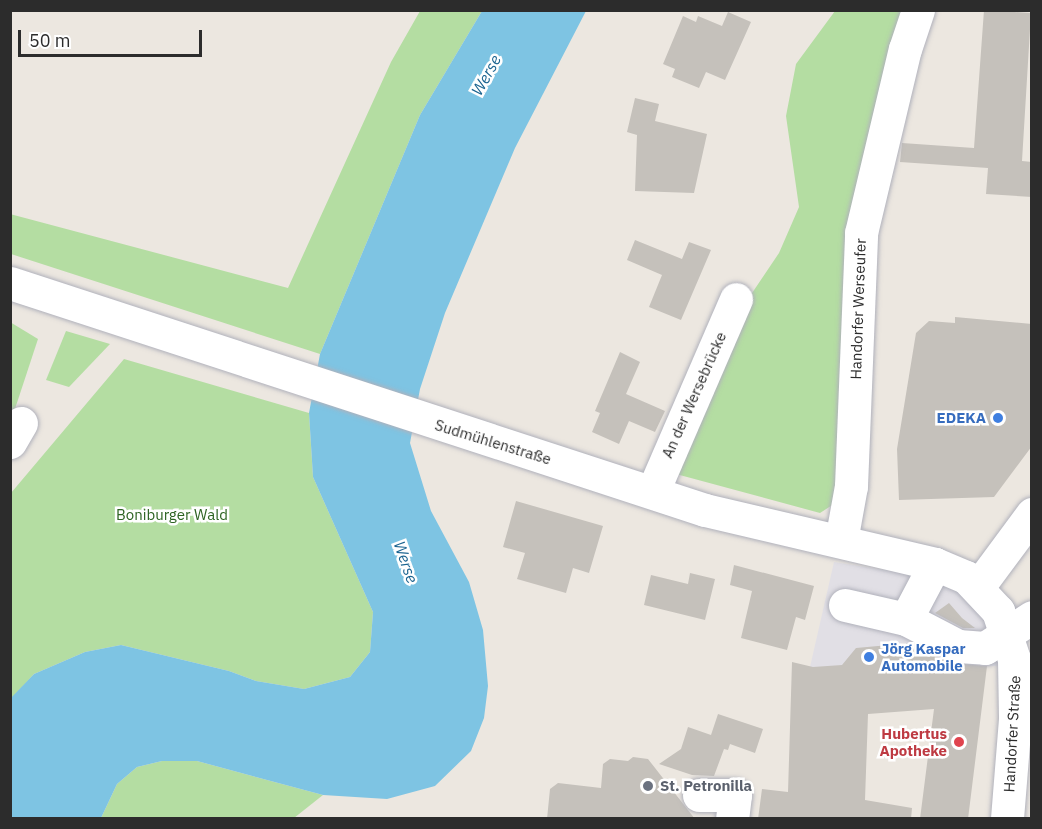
<!DOCTYPE html>
<meta charset="utf-8">
<style>
body{margin:0}
#map{position:relative;width:1042px;height:829px;overflow:hidden;background:#ece7e0;font-family:"IBM Plex Sans",sans-serif}
div>[style]{position:absolute}
.industrial>*{inset:0;background:#e1dfe5}
.green>*{inset:0;background:#b4dda2}
.water>*{inset:0;background:#7ec4e3}
.building>*{inset:0;background:#c5c1bb}
.roads{filter:drop-shadow(0 0 2px #b0b1bb) drop-shadow(0 0 2px #b0b1bb)}
.minor>*{height:33px;margin:-16.5px;padding:0 16.5px;transform-origin:16.5px;border-radius:16.5px;background:#fff}
.dots>*{width:16px;height:16px;translate:-50% -50%;box-sizing:border-box;border:3px solid #fff;border-radius:50%}
span{translate:-50% -50%;white-space:nowrap;text-align:center;line-height:1.15;-webkit-text-stroke:5px #fff;paint-order:stroke}
.street-label{font-size:15px;color:#2c2c2c}
.shop-label{font-size:15px;color:#366cbe;font-weight:700}
.right{translate:-100% -50%;text-align:right}
.left{translate:0 -50%;text-align:left}
.park-label{font-size:15px;color:#2d6322}
.health-label{font-size:15px;color:#be3a42;font-weight:700}
.worship-label{font-size:15px;color:#5b616d;font-weight:700}
.water-label{font-size:16px;color:#1b6490;font-style:italic}
.frame{position:absolute;inset:0;border:12px solid #2c2c2c;pointer-events:none}
.scale{position:absolute;left:18px;top:30px;width:184px;height:27px;box-sizing:border-box;border:3px solid #2c2c2c;border-top:0;padding-left:8px;font-size:18px;line-height:21px;white-space:nowrap;color:#2c2c2c;-webkit-text-stroke:4px #fff;paint-order:stroke}
</style>
<div id="map">
<div class="industrial">
<i style="clip-path:polygon(834px 562px,935px 578px,965px 593px,1000px 632px,1004px 666px,810px 667px)"></i>
</div>
<div class="green">
<i style="clip-path:polygon(420px 11px,482px 11px,420px 115px,320px 354px,11px 254px,10px 214px,288px 288px,391px 62px)"></i>
<i style="clip-path:polygon(835px 11px,911px 11px,837px 502px,820px 513px,676px 474px,744px 305px,779px 253px,799px 207px,786px 116px,796px 64px)"></i>
<i style="clip-path:polygon(10px 322px,38px 339px,10px 424px)"></i>
<i style="clip-path:polygon(66px 331px,110px 344px,69px 387px,46px 380px)"></i>
<i style="clip-path:polygon(124px 359px,309px 413px,313px 477px,373px 612px,370px 652px,350px 677px,304px 689px,256px 681px,229px 671px,121px 645px,85px 652px,34px 674px,11px 699px,11px 493px)"></i>
<i style="clip-path:polygon(162px 761px,197px 761px,323px 795px,294px 818px,101px 818px,117px 784px,137px 767px)"></i>
</div>
<div class="water">
<i style="clip-path:polygon(482px 11px,586px 11px,515px 148px,445px 313px,420px 389px,410px 443px,431px 511px,469px 582px,483px 630px,488px 686px,484px 718px,471px 751px,435px 786px,387px 799px,323px 795px,197px 761px,162px 761px,137px 767px,117px 784px,101px 818px,11px 818px,10px 699px,34px 674px,85px 652px,121px 645px,229px 671px,256px 681px,304px 689px,350px 677px,370px 652px,373px 612px,313px 477px,309px 413px,320px 354px,420px 115px)"></i>
</div>
<div class="building">
<i style="clip-path:polygon(984px 10px,1031px 13px,1022px 161px,1032px 162px,1032px 197px,986px 194px,988px 168px,900px 162px,902px 143px,974px 148px)"></i>
<i style="clip-path:polygon(728px 12px,751px 22px,725px 80px,706px 72px,699px 88px,672px 77px,675px 69px,663px 64px,683px 16px,696px 22px,698px 16px,722px 26px)"></i>
<i style="clip-path:polygon(635px 98px,659px 104px,655px 121px,707px 134px,694px 193px,635px 191px,637px 135px,627px 132px)"></i>
<i style="clip-path:polygon(635px 240px,682px 259px,689px 242px,711px 250px,681px 320px,649px 307px,662px 275px,627px 260px)"></i>
<i style="clip-path:polygon(955px 317px,1032px 324px,1032px 446px,994px 497px,899px 500px,897px 449px,916px 333px,929px 321px,955px 323px)"></i>
<i style="clip-path:polygon(620px 352px,640px 362px,626px 394px,665px 411px,655px 432px,629px 421px,619px 444px,592px 432px,600px 413px,595px 411px)"></i>
<i style="clip-path:polygon(516px 501px,603px 526px,589px 573px,573px 568px,566px 593px,517px 579px,525px 553px,503px 547px)"></i>
<i style="clip-path:polygon(734px 565px,814px 586px,805px 620px,796px 617px,787px 650px,741px 638px,752px 591px,730px 585px)"></i>
<i style="clip-path:polygon(690px 573px,715px 579px,705px 620px,644px 605px,651px 575px,688px 584px)"></i>
<i style="clip-path:polygon(949px 603px,962px 618px,975px 628px,963px 628px,935px 613px)"></i>
<i style="clip-path:polygon(911px 643px,950px 663px,987px 666px,968px 819px,920px 819px,934px 709px,868px 714px,865px 800px,912px 808px,911px 819px,758px 819px,762px 789px,788px 792px,792px 662px,813px 667px,842px 665px,856px 648px)"></i>
<i style="clip-path:polygon(718px 714px,763px 729px,755px 753px,730px 744px,728px 750px,724px 749px,714px 776px,692px 775px,659px 764px,681px 749px,688px 727px,711px 735px)"></i>
<i style="clip-path:polygon(633px 757px,648px 759px,695px 819px,547px 819px,550px 789px,558px 783px,601px 788px,603px 764px,610px 759px,628px 761px)"></i>
</div>
<div class="roads">
<div class="minor">
<i style="left:10px;top:283px;width:731px;rotate:18.09deg"></i>
<i style="left:705px;top:510px;width:236px;rotate:13.2deg"></i>
<i style="left:935px;top:564px;width:34px;rotate:23deg"></i>
<i style="left:966px;top:577px;width:47px;rotate:46.7deg"></i>
<i style="left:998px;top:611px;width:51px;rotate:71.6deg"></i>
<i style="left:1014px;top:659px;width:60px;rotate:89deg"></i>
<i style="left:1015px;top:719px;width:99px;rotate:94.6deg"></i>
<i style="left:10px;top:442px;width:22px;rotate:-60deg"></i>
<i style="left:653px;top:491px;width:209px;rotate:-66.6deg"></i>
<i style="left:841px;top:541px;width:56px;rotate:-79.7deg"></i>
<i style="left:851px;top:486px;width:253px;rotate:-87.7deg"></i>
<i style="left:861px;top:233px;width:189px;rotate:-76.6deg"></i>
<i style="left:905px;top:49px;width:41px;rotate:-71.6deg"></i>
<i style="left:935px;top:564px;width:62px;rotate:117.8deg"></i>
<i style="left:906px;top:619px;width:59px;rotate:27.4deg"></i>
<i style="left:958px;top:646px;width:27px;rotate:4deg"></i>
<i style="left:985px;top:648px;width:56px;rotate:-33.4deg"></i>
<i style="left:978px;top:587px;width:91px;rotate:-53.5deg"></i>
<i style="left:845px;top:605px;width:63px;rotate:12.9deg"></i>
<i style="left:699px;top:795px;width:36px"></i>
<i style="left:735px;top:795px;width:23px;rotate:97deg"></i>
</div>
</div>
<div class="dots">
<i style="left:998px;top:418px;background:#3f7fe0"></i>
<i style="left:869px;top:657px;background:#3f7fe0"></i>
<i style="left:959px;top:742px;background:#e0444e"></i>
<i style="left:648px;top:786px;background:#6b7280"></i>
</div>
<div class="street-label">
<span style="left:858px;top:309px;rotate:-88deg">Handorfer Werseufer</span>
<span style="left:694px;top:395px;rotate:-66deg">An der Wersebrücke</span>
<span style="left:493px;top:442px;rotate:17deg">Sudmühlenstraße</span>
<span style="left:1012px;top:734px;rotate:-87deg">Handorfer Straße</span>
</div>
<div class="shop-label">
<span class="right" style="left:986px;top:418px">EDEKA</span>
<span class="left" style="left:881px;top:657px">Jörg Kaspar<br>Automobile</span>
</div>
<div class="park-label">
<span style="left:172px;top:515px">Boniburger Wald</span>
</div>
<div class="health-label">
<span class="right" style="left:947px;top:742px">Hubertus<br>Apotheke</span>
</div>
<div class="worship-label">
<span class="left" style="left:660px;top:786px">St. Petronilla</span>
</div>
<div class="water-label">
<span style="left:486px;top:75px;rotate:-61deg">Werse</span>
<span style="left:406px;top:562px;rotate:71deg">Werse</span>
</div>
<div class="frame"></div>
<div class="scale">50 m</div>
</div>
